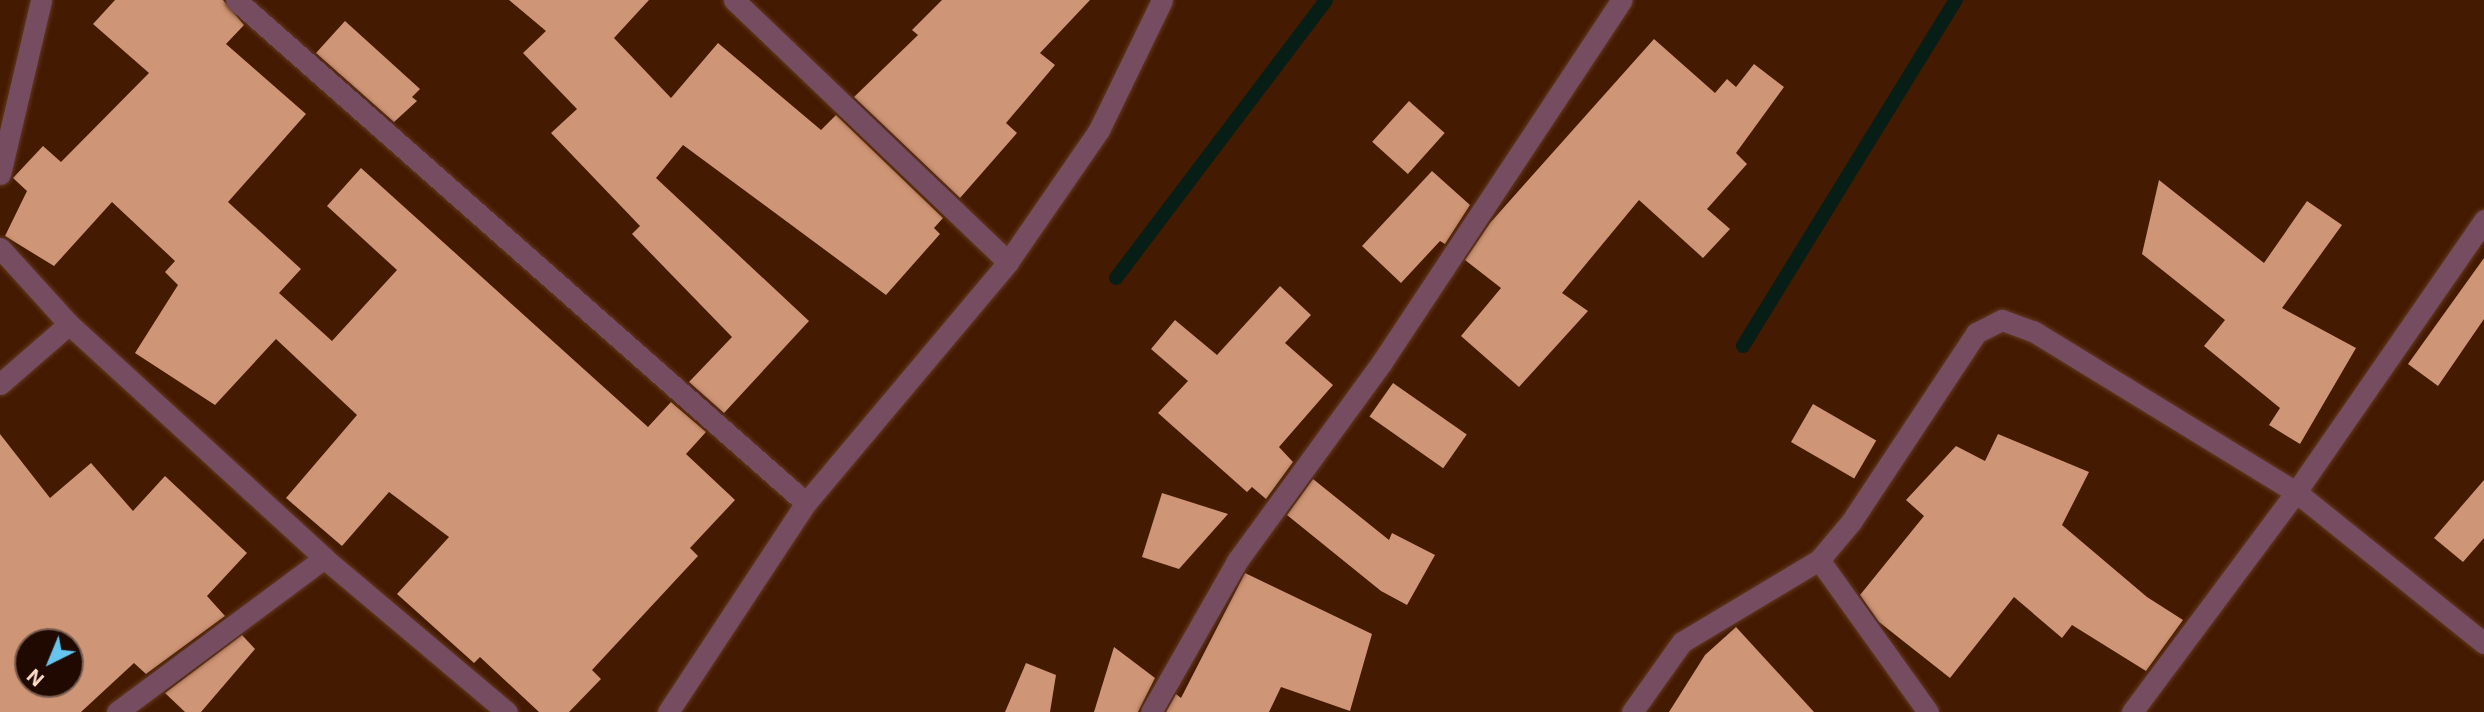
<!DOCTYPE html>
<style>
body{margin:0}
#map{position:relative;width:2484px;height:712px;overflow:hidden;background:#441a00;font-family:Inter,sans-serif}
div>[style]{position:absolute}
.stream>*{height:14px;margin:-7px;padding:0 7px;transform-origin:7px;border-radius:7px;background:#071e16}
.building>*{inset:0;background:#ce9576;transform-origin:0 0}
.roads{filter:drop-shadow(0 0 2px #623920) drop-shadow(0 0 2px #623920)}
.minor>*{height:21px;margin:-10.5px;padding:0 10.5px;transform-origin:10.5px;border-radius:10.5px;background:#764c61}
span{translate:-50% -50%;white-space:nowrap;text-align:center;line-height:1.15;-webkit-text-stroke:7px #200900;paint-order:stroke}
.north{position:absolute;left:14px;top:628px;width:70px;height:70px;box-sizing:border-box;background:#200900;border:2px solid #795d50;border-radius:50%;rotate:223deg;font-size:19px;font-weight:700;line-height:28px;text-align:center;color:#ffdbc8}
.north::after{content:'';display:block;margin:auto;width:24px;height:32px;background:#65c5ef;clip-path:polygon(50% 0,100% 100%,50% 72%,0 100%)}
</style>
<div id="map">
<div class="stream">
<i style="left:1116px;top:278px;width:348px;rotate:-52.9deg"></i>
<i style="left:1743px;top:346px;width:406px;rotate:-58.4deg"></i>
</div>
<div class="building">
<i style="clip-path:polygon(115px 0,223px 0,244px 25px,226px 44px,306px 114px,228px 202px,301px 269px,279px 293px,332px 341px,397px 270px,327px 206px,361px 168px,648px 427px,671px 402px,706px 432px,686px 454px,735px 500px,690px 548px,698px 556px,592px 670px,601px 679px,569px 712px,539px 712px,480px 657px,474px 663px,397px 594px,449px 537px,389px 492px,342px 546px,286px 498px,357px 415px,276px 339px,215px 405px,135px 353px,178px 285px,165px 272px,175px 261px,112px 202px,54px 266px,5px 236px,27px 191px,13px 178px,43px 146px,61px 162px,149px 73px,93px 24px)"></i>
<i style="clip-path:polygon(509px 0,649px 0,614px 38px,671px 98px,718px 43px,821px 130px,836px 115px,943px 218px,934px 228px,940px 234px,886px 295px,683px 145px,656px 178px,809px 321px,724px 413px,689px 382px,732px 337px,632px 234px,640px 226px,551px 133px,577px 109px,523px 53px,546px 31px)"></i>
<i style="clip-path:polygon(942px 0,1090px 0,1040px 53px,1055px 65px,1006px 123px,1017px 133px,960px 198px,854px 97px,918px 35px,912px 30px)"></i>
<i style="clip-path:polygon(345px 21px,420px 89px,412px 97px,417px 101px,394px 122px,316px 53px)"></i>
<i style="clip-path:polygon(1654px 39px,1715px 93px,1727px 79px,1736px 87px,1754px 64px,1784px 87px,1736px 153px,1747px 164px,1707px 209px,1730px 229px,1703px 258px,1639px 200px,1562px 293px,1588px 311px,1519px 387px,1461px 336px,1501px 288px,1465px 260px,1490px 223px)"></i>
<i style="left:1409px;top:101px;width:48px;height:55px;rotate:42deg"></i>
<i style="clip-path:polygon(1432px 171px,1470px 205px,1445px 244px,1440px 241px,1401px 283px,1362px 246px)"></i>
<i style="clip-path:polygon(2159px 180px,2264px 263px,2307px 201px,2342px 225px,2282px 308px,2356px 348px,2300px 444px,2269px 425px,2280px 408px,2204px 346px,2225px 320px,2142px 254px)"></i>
<i style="clip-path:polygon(2484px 258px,2484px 319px,2438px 386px,2408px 364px)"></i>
<i style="clip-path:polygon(1280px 286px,1311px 315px,1285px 343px,1333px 385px,1279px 447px,1293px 462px,1266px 499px,1252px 487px,1247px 492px,1158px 413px,1188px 381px,1151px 349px,1175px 320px,1217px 355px)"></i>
<i style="left:1393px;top:383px;width:90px;height:41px;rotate:35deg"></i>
<i style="left:1813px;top:404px;width:73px;height:44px;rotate:30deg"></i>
<i style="clip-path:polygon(evenodd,0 434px,50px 498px,91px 463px,133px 511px,165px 476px,247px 553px,207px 596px,225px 616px,146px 674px,134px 663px,81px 712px,0 712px,0 434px,28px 642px,70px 642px,70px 684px,28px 684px,28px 642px)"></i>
<i style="clip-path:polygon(1998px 434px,2089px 472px,2062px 525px,2147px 597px,2183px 620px,2146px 671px,2072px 625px,2062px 638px,2014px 597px,1950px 678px,1879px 622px,1860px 595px,1924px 516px,1906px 500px,1956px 446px,1985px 461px)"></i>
<i style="clip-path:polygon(1313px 479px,1389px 540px,1392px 533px,1435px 555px,1407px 605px,1381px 591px,1287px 515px)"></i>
<i style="clip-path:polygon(2484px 480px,2484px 538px,2463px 562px,2434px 538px)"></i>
<i style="clip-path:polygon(1162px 493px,1228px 514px,1179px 569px,1142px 557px)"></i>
<i style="clip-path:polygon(1245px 573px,1372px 634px,1350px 711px,1281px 687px,1269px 712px,1166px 712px,1176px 694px,1181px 698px)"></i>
<i style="clip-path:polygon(1736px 627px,1814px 712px,1669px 712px,1705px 655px)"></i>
<i style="clip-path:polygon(242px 635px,255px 649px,201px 712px,185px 712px,165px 693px)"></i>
<i style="clip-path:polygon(1114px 647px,1155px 678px,1138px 712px,1094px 712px)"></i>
<i style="clip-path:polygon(1026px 663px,1056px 675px,1050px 712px,1005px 712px)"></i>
</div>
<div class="roads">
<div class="minor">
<i style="left:236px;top:0;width:760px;rotate:41.43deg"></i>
<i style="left:734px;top:0;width:379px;rotate:43.7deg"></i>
<i style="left:0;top:174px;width:179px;rotate:-76.7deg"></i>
<i style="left:0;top:248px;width:103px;rotate:47.8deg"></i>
<i style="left:0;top:384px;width:91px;rotate:-41deg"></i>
<i style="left:69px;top:324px;width:346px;rotate:42.5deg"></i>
<i style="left:324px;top:558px;width:239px;rotate:40.1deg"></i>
<i style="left:117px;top:712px;width:258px;rotate:-36.6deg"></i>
<i style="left:668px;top:712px;width:250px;rotate:-56.6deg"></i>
<i style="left:806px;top:503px;width:314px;rotate:-50deg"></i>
<i style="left:1008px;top:262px;width:160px;rotate:-55.4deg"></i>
<i style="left:1099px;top:130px;width:144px;rotate:-64.1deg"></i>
<i style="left:1151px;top:712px;width:174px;rotate:-60.3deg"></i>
<i style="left:1237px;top:561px;width:246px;rotate:-53.9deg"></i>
<i style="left:1382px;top:362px;width:434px;rotate:-56.5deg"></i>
<i style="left:1632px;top:712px;width:86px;rotate:-54.5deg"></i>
<i style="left:1682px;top:642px;width:160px;rotate:-30.9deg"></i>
<i style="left:1928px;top:712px;width:187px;rotate:-125.6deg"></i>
<i style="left:1819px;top:560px;width:50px;rotate:-49.9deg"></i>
<i style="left:1851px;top:522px;width:227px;rotate:-56.5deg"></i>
<i style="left:1976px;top:333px;width:29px;rotate:-27deg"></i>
<i style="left:2002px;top:320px;width:33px;rotate:20deg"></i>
<i style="left:2033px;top:331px;width:308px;rotate:31.5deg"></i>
<i style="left:2296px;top:492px;width:241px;rotate:38.8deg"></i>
<i style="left:2132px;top:712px;width:274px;rotate:-53.3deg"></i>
<i style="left:2296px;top:492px;width:331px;rotate:-55.3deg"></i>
</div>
</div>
<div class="north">N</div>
</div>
